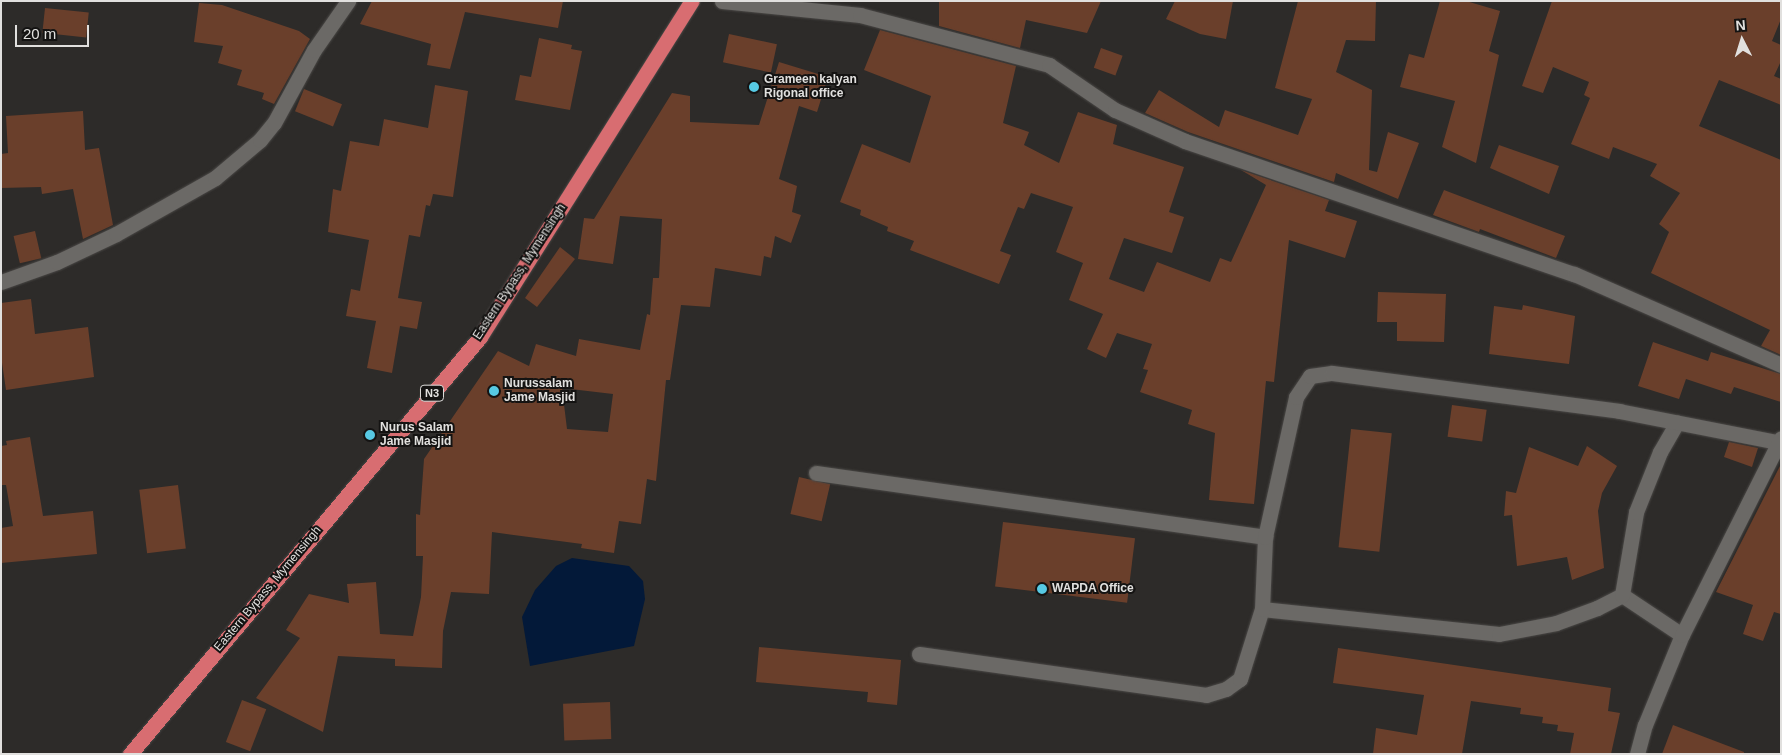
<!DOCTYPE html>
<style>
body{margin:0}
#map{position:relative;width:1782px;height:755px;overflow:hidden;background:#2d2b29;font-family:Helvetica,sans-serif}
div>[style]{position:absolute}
.water>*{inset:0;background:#031939}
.building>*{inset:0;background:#6a3f2b;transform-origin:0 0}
.roads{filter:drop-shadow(0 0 1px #4a4846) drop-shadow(0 0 1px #4a4846)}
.service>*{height:15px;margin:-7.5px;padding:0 7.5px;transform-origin:7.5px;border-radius:7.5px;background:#6b6966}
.minor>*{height:15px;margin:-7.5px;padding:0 7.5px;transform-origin:7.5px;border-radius:7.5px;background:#6b6966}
.tertiary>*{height:15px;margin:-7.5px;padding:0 7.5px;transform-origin:7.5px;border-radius:7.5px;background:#6b6966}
.trunk>*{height:15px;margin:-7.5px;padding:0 7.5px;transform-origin:7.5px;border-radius:7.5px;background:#d86d71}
.dots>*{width:14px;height:14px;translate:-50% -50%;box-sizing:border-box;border:2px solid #141312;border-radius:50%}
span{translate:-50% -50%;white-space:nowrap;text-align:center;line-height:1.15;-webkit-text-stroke:4px #141312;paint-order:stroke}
.shield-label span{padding:1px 4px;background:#141312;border:1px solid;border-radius:4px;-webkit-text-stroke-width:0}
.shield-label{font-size:11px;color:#e1e0de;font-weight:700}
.poi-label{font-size:12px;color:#e1e0de;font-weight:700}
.left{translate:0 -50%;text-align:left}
.street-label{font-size:12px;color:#e1e0de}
.frame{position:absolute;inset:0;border:2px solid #e1e0de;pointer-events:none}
.north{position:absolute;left:1717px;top:15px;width:50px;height:50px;-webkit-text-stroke:4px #141312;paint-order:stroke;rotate:355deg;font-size:14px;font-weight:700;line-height:20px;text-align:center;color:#e1e0de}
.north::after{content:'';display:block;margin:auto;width:18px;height:22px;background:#e1e0de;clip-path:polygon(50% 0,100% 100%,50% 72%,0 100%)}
.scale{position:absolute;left:15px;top:25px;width:74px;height:22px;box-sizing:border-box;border:2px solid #e1e0de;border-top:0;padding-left:6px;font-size:15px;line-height:18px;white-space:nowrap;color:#e1e0de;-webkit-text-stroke:4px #141312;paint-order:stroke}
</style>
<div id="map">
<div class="water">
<i style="clip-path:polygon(572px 558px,629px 566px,643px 581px,645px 599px,634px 646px,530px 666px,522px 617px,535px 590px,556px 566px)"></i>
</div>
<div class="building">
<i style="clip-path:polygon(372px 1px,563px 1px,558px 28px,465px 12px,450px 69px,427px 65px,431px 44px,360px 24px)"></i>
<i style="clip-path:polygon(939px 1px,1101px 1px,1087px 33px,1026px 20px,1020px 48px,939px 26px)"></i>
<i style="clip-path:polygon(1175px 1px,1233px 1px,1226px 39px,1200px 34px,1166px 19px)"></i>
<i style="clip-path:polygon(1298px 1px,1376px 1px,1375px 41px,1346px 40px,1336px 72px,1372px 90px,1369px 170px,1377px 172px,1388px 132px,1419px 143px,1398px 199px,1336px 173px,1334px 182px,1188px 132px,1145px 113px,1159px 90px,1219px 127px,1225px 110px,1298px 135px,1312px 99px,1275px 88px)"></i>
<i style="clip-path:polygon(1440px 1px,1466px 1px,1500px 11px,1489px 51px,1499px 55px,1476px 163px,1442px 147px,1455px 101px,1400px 87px,1409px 54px,1424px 58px)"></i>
<i style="clip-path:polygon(1552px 1px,1781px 1px,1781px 19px,1772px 41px,1781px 45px,1781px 61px,1774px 76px,1781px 79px,1781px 105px,1719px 80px,1699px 126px,1781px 160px,1781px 355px,1761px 346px,1770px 330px,1651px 273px,1669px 232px,1659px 224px,1680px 193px,1650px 176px,1657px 164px,1613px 147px,1609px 159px,1571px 144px,1590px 98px,1584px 95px,1589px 82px,1553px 67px,1543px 93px,1522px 86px)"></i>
<i style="clip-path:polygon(199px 3px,222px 5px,299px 31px,310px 39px,274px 104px,262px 99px,264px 93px,237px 85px,242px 70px,218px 63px,223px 46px,194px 42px)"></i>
<i style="left:45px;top:8px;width:44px;height:25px;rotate:6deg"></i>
<i style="clip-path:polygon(880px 30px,1016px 66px,1003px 123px,1029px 132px,1024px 145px,1059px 163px,1078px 112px,1117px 125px,1113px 144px,1184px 167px,1169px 212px,1184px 217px,1172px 253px,1124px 238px,1109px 279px,1144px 292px,1157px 262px,1210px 282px,1220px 258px,1231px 262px,1266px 185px,1241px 170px,1329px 200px,1325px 211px,1357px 221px,1345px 258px,1289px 240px,1274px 382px,1266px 381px,1254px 504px,1209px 500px,1215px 433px,1188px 424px,1192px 410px,1140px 392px,1148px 370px,1143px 369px,1152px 344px,1117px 333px,1106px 358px,1087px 349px,1103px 314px,1069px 300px,1083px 263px,1056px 252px,1073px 207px,1031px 193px,1024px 209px,1018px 207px,1000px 251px,1011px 255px,999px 284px,910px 250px,914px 241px,887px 231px,888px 227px,860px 215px,861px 210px,840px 202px,862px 144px,910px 163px,931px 96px,864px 70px)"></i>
<i style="left:729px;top:34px;width:49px;height:29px;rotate:12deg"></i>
<i style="clip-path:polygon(539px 38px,572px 45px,571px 49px,582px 51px,570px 110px,515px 100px,520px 75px,531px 77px)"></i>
<i style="left:1101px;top:48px;width:23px;height:21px;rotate:20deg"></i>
<i style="clip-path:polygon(evenodd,779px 62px,828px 77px,817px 112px,799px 106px,779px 179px,797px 186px,792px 212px,801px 215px,791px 243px,775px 236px,771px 258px,764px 256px,761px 276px,715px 268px,710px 307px,681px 305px,670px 380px,666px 380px,656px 481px,647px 479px,641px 524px,619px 521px,614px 553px,581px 548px,582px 544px,492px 532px,489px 594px,451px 592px,443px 631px,442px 668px,395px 666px,395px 659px,338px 656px,323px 732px,256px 698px,300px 638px,286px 630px,309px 594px,349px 603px,347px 584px,376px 582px,380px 634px,413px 636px,421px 597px,423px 556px,416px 556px,416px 514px,420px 515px,424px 459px,498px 351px,529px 366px,536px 344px,576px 356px,579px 339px,640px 350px,647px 314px,650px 315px,653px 278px,659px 278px,662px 219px,620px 216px,613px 264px,578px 259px,584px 218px,594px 219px,672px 93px,690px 96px,690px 122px,759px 125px,779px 62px,562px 388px,613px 394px,608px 432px,567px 429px,562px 388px)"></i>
<i style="clip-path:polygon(435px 85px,468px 91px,453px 197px,433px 194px,430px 206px,426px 205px,420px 237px,409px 235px,398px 298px,422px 302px,417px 329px,400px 326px,392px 373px,367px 368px,376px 321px,346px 316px,351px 289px,360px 291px,369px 240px,328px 232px,333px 189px,341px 191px,350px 141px,379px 146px,384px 119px,428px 128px)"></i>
<i style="left:304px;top:89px;width:41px;height:24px;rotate:22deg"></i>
<i style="clip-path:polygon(83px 111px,85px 150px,99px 148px,113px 225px,83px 239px,73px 189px,42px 194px,41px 187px,1px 188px,1px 154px,8px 153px,6px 116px)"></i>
<i style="clip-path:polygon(1499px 145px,1559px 166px,1549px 194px,1490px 168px)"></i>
<i style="clip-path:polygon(1444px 190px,1565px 236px,1556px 258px,1480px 229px,1479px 232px,1433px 215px)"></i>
<i style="left:35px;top:231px;width:28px;height:22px;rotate:77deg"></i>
<i style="clip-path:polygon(560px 247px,575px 259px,537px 307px,525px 298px)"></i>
<i style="clip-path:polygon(1378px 292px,1446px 294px,1444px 342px,1397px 341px,1397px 322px,1377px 322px)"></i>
<i style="clip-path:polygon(31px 299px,35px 334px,88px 327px,94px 377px,6px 390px,1px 356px,1px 303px)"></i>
<i style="clip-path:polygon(1523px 305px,1575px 316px,1569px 364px,1489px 354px,1494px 306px,1522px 310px)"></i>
<i style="clip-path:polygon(1653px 342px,1708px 361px,1711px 352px,1781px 374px,1781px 402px,1734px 387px,1731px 394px,1686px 379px,1679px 399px,1638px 386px)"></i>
<i style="left:1452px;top:405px;width:35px;height:32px;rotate:8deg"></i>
<i style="left:1351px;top:429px;width:41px;height:119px;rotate:6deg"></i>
<i style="clip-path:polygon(30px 437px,43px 516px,93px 511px,97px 554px,1px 563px,1px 528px,13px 526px,6px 485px,1px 485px,1px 446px,7px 445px,6px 441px)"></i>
<i style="clip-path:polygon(1729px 442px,1758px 448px,1752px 467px,1724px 457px)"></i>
<i style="clip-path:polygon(1587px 446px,1617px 466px,1602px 493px,1598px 511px,1604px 568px,1572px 580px,1567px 557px,1517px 566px,1512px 515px,1504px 516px,1506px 491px,1516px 493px,1529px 447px,1578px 466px)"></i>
<i style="clip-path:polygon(1781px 464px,1781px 614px,1774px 612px,1763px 641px,1743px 634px,1753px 605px,1716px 592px)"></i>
<i style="left:799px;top:477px;width:32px;height:38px;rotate:13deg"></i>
<i style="left:178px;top:485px;width:64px;height:39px;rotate:83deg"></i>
<i style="left:1003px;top:522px;width:133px;height:65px;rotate:7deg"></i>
<i style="clip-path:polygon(759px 647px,901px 660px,897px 705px,867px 702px,868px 692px,756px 682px)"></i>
<i style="clip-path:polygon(1338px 648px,1611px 688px,1608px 711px,1620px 713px,1611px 754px,1570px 754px,1574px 733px,1557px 731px,1558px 725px,1542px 723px,1543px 717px,1520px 714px,1521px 708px,1471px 701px,1462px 754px,1373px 754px,1376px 728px,1417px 735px,1424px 695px,1333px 683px)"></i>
<i style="left:242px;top:700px;width:26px;height:45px;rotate:21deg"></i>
<i style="left:610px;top:702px;width:37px;height:47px;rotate:88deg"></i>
<i style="clip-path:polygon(1673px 725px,1744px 752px,1744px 754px,1662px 754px)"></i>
</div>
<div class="roads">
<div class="service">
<i style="left:816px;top:473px;width:454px;rotate:8.1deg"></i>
<i style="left:1622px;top:595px;width:72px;rotate:33.7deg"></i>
<i style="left:1262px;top:609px;width:238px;rotate:6deg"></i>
<i style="left:1499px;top:634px;width:58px;rotate:-10.9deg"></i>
<i style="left:1556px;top:623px;width:44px;rotate:-20.1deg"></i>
<i style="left:1597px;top:608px;width:28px;rotate:-27deg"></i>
<i style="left:1622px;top:595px;width:84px;rotate:-80.4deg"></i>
<i style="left:1636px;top:512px;width:65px;rotate:-68.2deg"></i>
<i style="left:1660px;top:452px;width:34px;rotate:-60deg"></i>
<i style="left:919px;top:654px;width:290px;rotate:8.1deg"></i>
<i style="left:1206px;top:695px;width:21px;rotate:-17deg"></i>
<i style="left:1226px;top:689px;width:17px;rotate:-36deg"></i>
<i style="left:1240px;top:679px;width:73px;rotate:-72.6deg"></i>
<i style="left:1262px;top:609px;width:72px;rotate:-87.6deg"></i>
<i style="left:1265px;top:537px;width:143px;rotate:-77.5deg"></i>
<i style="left:1296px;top:397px;width:25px;rotate:-56deg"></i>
<i style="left:1310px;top:376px;width:22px;rotate:-8deg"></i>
<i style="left:1332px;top:373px;width:290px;rotate:7.5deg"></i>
<i style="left:1619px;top:411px;width:161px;rotate:11.1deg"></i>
</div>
<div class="minor">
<i style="left:1px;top:282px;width:59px;rotate:-19.7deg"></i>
<i style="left:57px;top:262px;width:65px;rotate:-25.4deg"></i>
<i style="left:116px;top:234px;width:114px;rotate:-29.5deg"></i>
<i style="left:215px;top:178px;width:59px;rotate:-40.2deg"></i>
<i style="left:260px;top:140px;width:22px;rotate:-51deg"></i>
<i style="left:274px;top:123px;width:83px;rotate:-61.3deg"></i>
<i style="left:314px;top:50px;width:60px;rotate:-55.2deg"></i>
</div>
<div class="tertiary">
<i style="left:722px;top:1px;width:139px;rotate:5.8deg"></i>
<i style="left:860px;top:15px;width:196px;rotate:14.8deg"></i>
<i style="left:1049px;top:65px;width:80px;rotate:34.3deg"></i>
<i style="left:1115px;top:110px;width:77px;rotate:23.9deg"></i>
<i style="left:1185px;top:141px;width:411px;rotate:18.9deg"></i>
<i style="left:1574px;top:274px;width:226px;rotate:23.7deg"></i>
<i style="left:1637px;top:754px;width:30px;rotate:-75deg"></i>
<i style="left:1645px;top:725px;width:97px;rotate:-67.7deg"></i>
<i style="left:1682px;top:635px;width:220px;rotate:-63.3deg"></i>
</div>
<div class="trunk">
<i style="left:130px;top:754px;width:544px;rotate:-49.99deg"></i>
<i style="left:480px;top:337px;width:397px;rotate:-57.8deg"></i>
</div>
</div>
<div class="dots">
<i style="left:754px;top:87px;background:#57c9e3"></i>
<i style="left:494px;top:391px;background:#57c9e3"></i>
<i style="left:370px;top:435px;background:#57c9e3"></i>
<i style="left:1042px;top:589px;background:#57c9e3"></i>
</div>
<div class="shield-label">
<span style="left:432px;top:393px">N3</span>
</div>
<div class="poi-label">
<span class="left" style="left:764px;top:87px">Grameen kalyan<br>Rigonal office</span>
<span class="left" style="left:504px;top:391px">Nurussalam<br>Jame Masjid</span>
<span class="left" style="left:380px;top:435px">Nurus Salam<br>Jame Masjid</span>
<span class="left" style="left:1052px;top:589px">WAPDA Office</span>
</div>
<div class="street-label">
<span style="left:520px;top:272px;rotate:-57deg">Eastern Bypass, Mymensingh</span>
<span style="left:268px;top:589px;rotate:-50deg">Eastern Bypass, Mymensingh</span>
</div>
<div class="frame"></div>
<div class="north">N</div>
<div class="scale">20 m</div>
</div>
